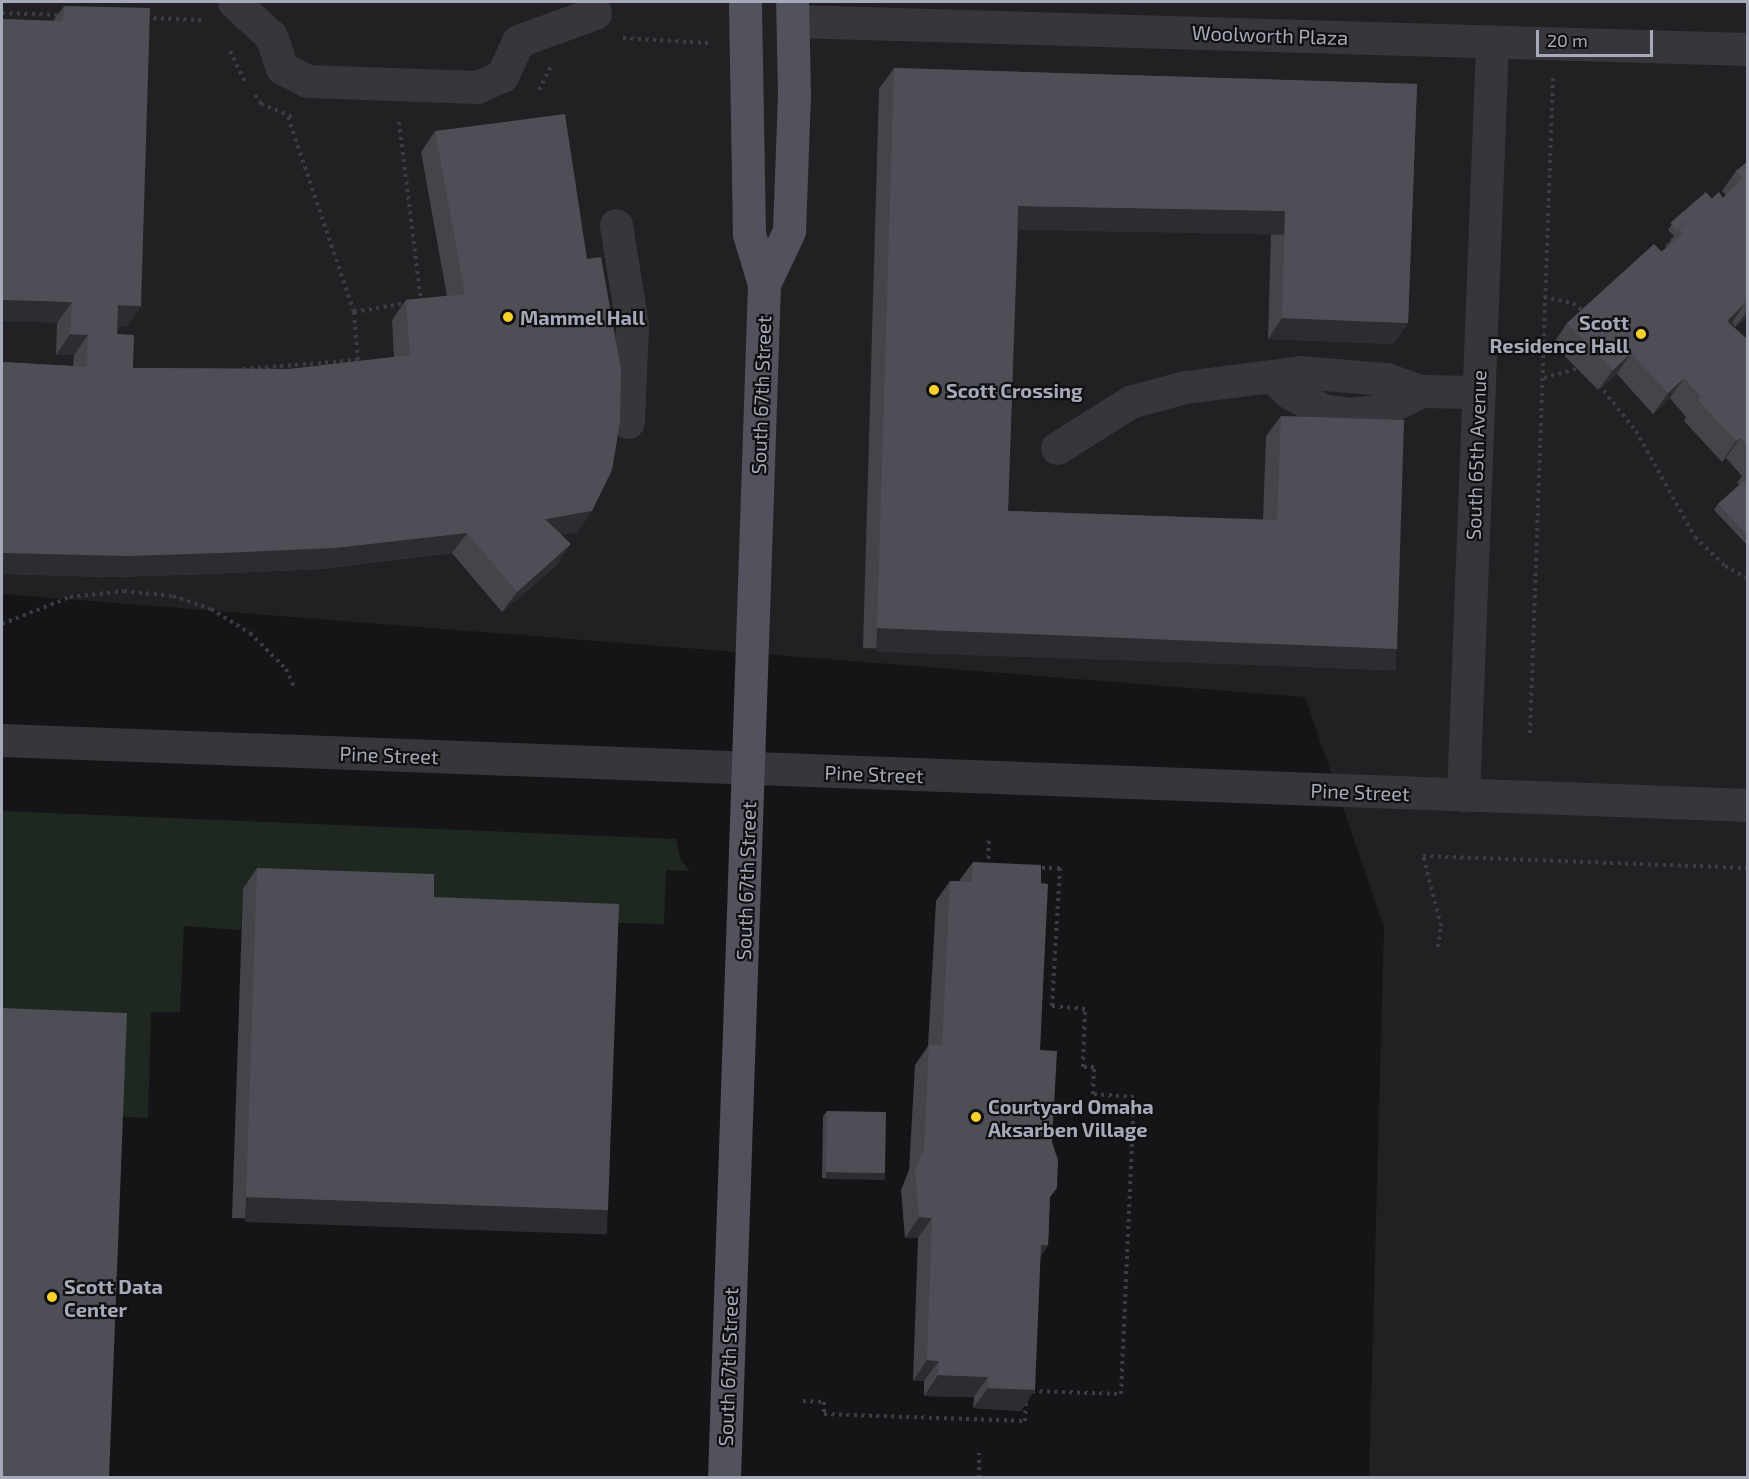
<!DOCTYPE html>
<style>
body{margin:0}
#map{position:relative;width:1749px;height:1479px;overflow:hidden;background:#151517;font-family:"Exo 2",sans-serif}
div>[style]{position:absolute}
.built>*{inset:0;background:#212124}
.green>*{inset:0;background:#1f2721}
.path>*{height:4px;margin-top:-2px;transform-origin:0;background:repeating-linear-gradient(90deg,#3c3d43 0 3px,transparent 0 7.5px)}
.minor>*{height:33px;margin:-16.5px;padding:0 16.5px;transform-origin:16.5px;border-radius:16.5px;background:#36363c}
.major>*{height:33px;margin:-16.5px;padding:0 16.5px;transform-origin:16.5px;border-radius:16.5px;background:#51525b}
.wall>*{inset:0;background:#43454a}
.shaded-wall>*{inset:0;background:#2c2d31;transform-origin:0 0}
.building>*{inset:0;background:#4e4f56;transform-origin:0 0}
.dots>*{width:16px;height:16px;translate:-50% -50%;box-sizing:border-box;border:3px solid #101012;border-radius:50%}
span{translate:-50% -50%;white-space:nowrap;text-align:center;line-height:1.15;-webkit-text-stroke:4.5px #101012;paint-order:stroke}
.street-label{font-size:20px;color:#a6a9b8}
.poi-label{font-size:20px;color:#a6a9b8;font-weight:700}
.left{translate:0 -50%;text-align:left}
.right{translate:-100% -50%;text-align:right}
.frame{position:absolute;inset:0;border:3px solid #a6a9b8;pointer-events:none}
.scale{position:absolute;left:1536px;top:30px;width:117px;height:27px;box-sizing:border-box;border:3px solid #a6a9b8;border-top:0;padding-left:8px;font-size:18px;line-height:21px;white-space:nowrap;color:#a6a9b8;-webkit-text-stroke:4px #101012;paint-order:stroke}
</style>
<div id="map">
<div class="built">
<i style="clip-path:polygon(2px 2px,1747px 2px,1747px 1477px,1369px 1477px,1384px 927px,1305px 697px,2px 594px)"></i>
</div>
<div class="green">
<i style="clip-path:polygon(2px 811px,676px 839px,680px 859px,690px 871px,666px 870px,664px 924px,419px 918px,243px 889px,241px 930px,184px 926px,180px 1012px,151px 1012px,148px 1118px,109px 1116px,2px 1029px)"></i>
</div>
<div class="path">
<i style="left:2px;top:13px;width:59px;rotate:1.9deg"></i>
<i style="left:146px;top:18px;width:56px;rotate:2deg"></i>
<i style="left:623px;top:38px;width:85px;rotate:3.4deg"></i>
<i style="left:230px;top:51px;width:34px;rotate:64deg"></i>
<i style="left:539px;top:90px;width:25px;rotate:-63deg"></i>
<i style="left:255px;top:95px;width:11px;rotate:56deg"></i>
<i style="left:261px;top:104px;width:35px;rotate:22deg"></i>
<i style="left:288px;top:117px;width:206px;rotate:71.3deg"></i>
<i style="left:354px;top:312px;width:54px;rotate:-9.6deg"></i>
<i style="left:399px;top:122px;width:180px;rotate:83deg"></i>
<i style="left:1663px;top:253px;width:17px;rotate:-57deg"></i>
<i style="left:1544px;top:297px;width:30px;rotate:12deg"></i>
<i style="left:1573px;top:303px;width:14px;rotate:39deg"></i>
<i style="left:243px;top:369px;width:115px;rotate:-4.5deg"></i>
<i style="left:358px;top:360px;width:48px;rotate:-94.8deg"></i>
<i style="left:1544px;top:378px;width:37px;rotate:-16deg"></i>
<i style="left:1599px;top:385px;width:59px;rotate:51.2deg"></i>
<i style="left:1636px;top:431px;width:121px;rotate:60.9deg"></i>
<i style="left:1695px;top:537px;width:42px;rotate:44deg"></i>
<i style="left:1725px;top:566px;width:26px;rotate:28deg"></i>
<i style="left:2px;top:624px;width:73px;rotate:-21.7deg"></i>
<i style="left:70px;top:597px;width:54px;rotate:-6.3deg"></i>
<i style="left:124px;top:591px;width:49px;rotate:5.8deg"></i>
<i style="left:173px;top:596px;width:40px;rotate:18.9deg"></i>
<i style="left:211px;top:609px;width:46px;rotate:31.6deg"></i>
<i style="left:250px;top:633px;width:51px;rotate:45deg"></i>
<i style="left:286px;top:669px;width:22px;rotate:66deg"></i>
<i style="left:1530px;top:733px;width:655px;rotate:-87.99deg"></i>
<i style="left:988px;top:866px;width:26px;rotate:-88deg"></i>
<i style="left:1438px;top:947px;width:21px;rotate:-82deg"></i>
<i style="left:1441px;top:926px;width:72px;rotate:-104.4deg"></i>
<i style="left:1423px;top:856px;width:325px;rotate:2.1deg"></i>
<i style="left:1032px;top:1391px;width:89px;rotate:1.9deg"></i>
<i style="left:1121px;top:1394px;width:297px;rotate:-87.5deg"></i>
<i style="left:1134px;top:1097px;width:41px;rotate:-175.8deg"></i>
<i style="left:1093px;top:1094px;width:27px;rotate:-88deg"></i>
<i style="left:1094px;top:1067px;width:11px;rotate:180deg"></i>
<i style="left:1083px;top:1067px;width:58px;rotate:-88deg"></i>
<i style="left:1085px;top:1009px;width:33px;rotate:-175deg"></i>
<i style="left:1052px;top:1006px;width:138px;rotate:-86.7deg"></i>
<i style="left:1060px;top:868px;width:23px;rotate:180deg"></i>
<i style="left:803px;top:1401px;width:21px;rotate:3deg"></i>
<i style="left:824px;top:1402px;width:12px;rotate:90deg"></i>
<i style="left:824px;top:1414px;width:201px;rotate:2deg"></i>
<i style="left:1025px;top:1421px;width:22px;rotate:-87deg"></i>
<i style="left:979px;top:1478px;width:25px;rotate:-90deg"></i>
</div>
<div class="minor">
<i style="left:234px;top:2px;width:50px;rotate:42.6deg"></i>
<i style="left:271px;top:36px;width:34px;rotate:71deg"></i>
<i style="left:282px;top:68px;width:29px;rotate:27deg"></i>
<i style="left:308px;top:81px;width:169px;rotate:2deg"></i>
<i style="left:477px;top:87px;width:27px;rotate:-24deg"></i>
<i style="left:502px;top:76px;width:38px;rotate:-65deg"></i>
<i style="left:518px;top:41px;width:82px;rotate:-20deg"></i>
<i style="left:793px;top:21px;width:955px;rotate:1.68deg"></i>
<i style="left:616px;top:225px;width:101px;rotate:80.9deg"></i>
<i style="left:632px;top:325px;width:97px;rotate:92.4deg"></i>
<i style="left:1421px;top:391px;width:42px;rotate:153.4deg"></i>
<i style="left:1383px;top:410px;width:32px;rotate:173deg"></i>
<i style="left:1351px;top:414px;width:28px;rotate:-172deg"></i>
<i style="left:1323px;top:410px;width:36px;rotate:-153deg"></i>
<i style="left:1291px;top:394px;width:26px;rotate:-137deg"></i>
<i style="left:1272px;top:376px;width:28px;rotate:-8deg"></i>
<i style="left:1300px;top:372px;width:86px;rotate:4.7deg"></i>
<i style="left:1386px;top:379px;width:37px;rotate:19deg"></i>
<i style="left:1421px;top:391px;width:58px;rotate:1deg"></i>
<i style="left:1057px;top:448px;width:86px;rotate:-32.2deg"></i>
<i style="left:1130px;top:402px;width:57px;rotate:-15.3deg"></i>
<i style="left:1185px;top:387px;width:88px;rotate:-7.2deg"></i>
<i style="left:2px;top:740px;width:1747px;rotate:2.13deg"></i>
<i style="left:1463px;top:795px;width:754px;rotate:-87.79deg"></i>
</div>
<div class="major">
<i style="left:764px;top:284px;width:59px;rotate:-64.7deg"></i>
<i style="left:789px;top:231px;width:137px;rotate:-87.9deg"></i>
<i style="left:794px;top:94px;width:92px;rotate:-91.2deg"></i>
<i style="left:724px;top:1478px;width:1195px;rotate:-88.08deg"></i>
<i style="left:764px;top:284px;width:52px;rotate:-106.7deg"></i>
<i style="left:749px;top:234px;width:232px;rotate:-91deg"></i>
</div>
<div class="wall">
<i style="clip-path:polygon(64px 6px,141px 306px,127px 326px,118px 326px,117px 334px,133px 368px,290px 369px,394px 357px,392px 320px,406px 300px,447px 296px,421px 152px,435px 131px,578px 532px,561px 534px,557px 565px,502px 612px,452px 553px,320px 569px,206px 574px,113px 577px,2px 574px,2px 362px,73px 366px,74px 355px,56px 355px,57px 323px,53px 21px)"></i>
<i style="clip-path:polygon(894px 68px,1417px 84px,1408px 323px,1393px 344px,1268px 339px,1271px 232px,1018px 227px,1008px 511px,1263px 520px,1266px 436px,1281px 416px,1383px 670px,863px 648px,879px 89px)"></i>
<i style="clip-path:polygon(1748px 161px,1748px 316px,1735px 327px,1732px 323px,1730px 324px,1748px 340px,1748px 546px,1714px 510px,1718px 504px,1739px 485px,1737px 483px,1742px 476px,1726px 458px,1722px 462px,1684px 421px,1686px 417px,1670px 398px,1653px 414px,1617px 374px,1598px 390px,1553px 344px,1567px 323px,1664px 250px,1674px 236px,1668px 230px,1672px 224px,1712px 199px,1723px 198px,1726px 195px,1722px 191px,1736px 171px)"></i>
<i style="clip-path:polygon(973px 862px,1041px 883px,1040px 1050px,1052px 1142px,1048px 1245px,1040px 1257px,1021px 1411px,973px 1408px,974px 1397px,924px 1396px,924px 1381px,913px 1381px,918px 1238px,905px 1238px,901px 1190px,909px 1170px,915px 1065px,928px 1046px,936px 901px,950px 881px,959px 881px)"></i>
<i style="clip-path:polygon(257px 868px,434px 897px,608px 1210px,594px 1230px,232px 1218px,243px 889px)"></i>
<i style="clip-path:polygon(827px 1111px,885px 1173px,881px 1179px,822px 1178px,823px 1116px)"></i>
</div>
<div class="shaded-wall">
<i style="left:1018px;top:206px;width:267px;height:24px;rotate:1deg"></i>
<i style="clip-path:polygon(2px 300px,72px 302px,57px 323px,2px 321px)"></i>
<i style="clip-path:polygon(1746px 302px,1732px 323px,1712px 341px,1727px 321px)"></i>
<i style="clip-path:polygon(118px 305px,141px 306px,127px 326px,104px 325px)"></i>
<i style="clip-path:polygon(1748px 310px,1748px 316px,1735px 327px)"></i>
<i style="clip-path:polygon(1282px 318px,1408px 323px,1393px 344px,1268px 339px)"></i>
<i style="clip-path:polygon(70px 334px,88px 335px,74px 355px,56px 355px)"></i>
<i style="clip-path:polygon(1631px 353px,1617px 374px,1598px 390px,1613px 370px)"></i>
<i style="clip-path:polygon(1684px 378px,1670px 398px,1653px 414px,1668px 393px)"></i>
<i style="clip-path:polygon(1740px 438px,1726px 458px,1722px 462px,1736px 441px)"></i>
<i style="clip-path:polygon(592px 511px,578px 532px,531px 540px,545px 519px)"></i>
<i style="clip-path:polygon(467px 533px,452px 553px,320px 569px,206px 574px,113px 577px,2px 574px,2px 553px)"></i>
<i style="clip-path:polygon(571px 544px,557px 565px,502px 612px,517px 592px)"></i>
<i style="left:877px;top:628px;width:520px;height:24px;rotate:2deg"></i>
<i style="left:826px;top:1172px;width:59px;height:7px;rotate:1deg"></i>
<i style="left:246px;top:1197px;width:362px;height:25px;rotate:2deg"></i>
<i style="clip-path:polygon(919px 1217px,932px 1218px,918px 1238px,905px 1238px)"></i>
<i style="clip-path:polygon(1041px 1245px,1048px 1245px,1034px 1266px)"></i>
<i style="clip-path:polygon(927px 1360px,939px 1361px,924px 1381px,913px 1381px)"></i>
<i style="clip-path:polygon(938px 1375px,988px 1377px,974px 1397px,924px 1396px)"></i>
<i style="clip-path:polygon(988px 1388px,1035px 1390px,1021px 1411px,973px 1408px)"></i>
</div>
<div class="building">
<i style="clip-path:polygon(64px 6px,150px 8px,141px 306px,118px 305px,117px 334px,134px 335px,133px 368px,290px 369px,410px 355px,406px 300px,465px 294px,435px 131px,565px 114px,587px 259px,601px 257px,621px 370px,620px 422px,612px 470px,592px 511px,545px 519px,571px 544px,517px 592px,467px 533px,335px 548px,221px 553px,128px 556px,2px 553px,2px 362px,87px 367px,88px 335px,70px 334px,72px 302px,2px 300px,2px 19px,63px 21px)"></i>
<i style="clip-path:polygon(894px 68px,1417px 84px,1408px 323px,1282px 318px,1285px 211px,1018px 206px,1008px 511px,1277px 520px,1281px 416px,1404px 420px,1397px 649px,877px 628px)"></i>
<i style="clip-path:polygon(1748px 161px,1748px 304px,1746px 302px,1727px 321px,1748px 340px,1748px 445px,1740px 438px,1736px 441px,1698px 400px,1701px 397px,1684px 378px,1668px 393px,1631px 353px,1613px 370px,1567px 323px,1654px 244px,1662px 252px,1683px 234px,1678px 230px,1719px 192px,1723px 198px,1743px 178px,1736px 171px)"></i>
<i style="left:1706px;top:192px;width:9px;height:47px;rotate:49deg"></i>
<i style="clip-path:polygon(1744px 481px,1748px 485px,1748px 536px,1718px 504px)"></i>
<i style="clip-path:polygon(973px 862px,1041px 865px,1041px 883px,1048px 884px,1040px 1050px,1057px 1051px,1052px 1142px,1058px 1160px,1057px 1188px,1050px 1197px,1048px 1245px,1041px 1245px,1035px 1390px,988px 1388px,988px 1377px,938px 1375px,939px 1361px,927px 1360px,932px 1218px,919px 1217px,915px 1170px,924px 1149px,929px 1045px,942px 1045px,950px 881px,972px 882px)"></i>
<i style="clip-path:polygon(257px 868px,434px 874px,434px 897px,619px 904px,608px 1210px,246px 1197px)"></i>
<i style="clip-path:polygon(2px 1008px,127px 1013px,109px 1478px,2px 1478px)"></i>
<i style="left:827px;top:1111px;width:59px;height:61px;rotate:1deg"></i>
</div>
<div class="dots">
<i style="left:508px;top:317px;background:#f9d12a"></i>
<i style="left:1641px;top:334px;background:#f9d12a"></i>
<i style="left:934px;top:390px;background:#f9d12a"></i>
<i style="left:976px;top:1117px;background:#f9d12a"></i>
<i style="left:52px;top:1297px;background:#f9d12a"></i>
</div>
<div class="street-label">
<span style="left:1270px;top:35px;rotate:2deg">Woolworth Plaza</span>
<span style="left:761px;top:395px;rotate:-88deg">South 67th Street</span>
<span style="left:1476px;top:455px;rotate:-88deg">South 65th Avenue</span>
<span style="left:389px;top:755px;rotate:2deg">Pine Street</span>
<span style="left:874px;top:774px;rotate:2deg">Pine Street</span>
<span style="left:1360px;top:792px;rotate:2deg">Pine Street</span>
<span style="left:746px;top:881px;rotate:-88deg">South 67th Street</span>
<span style="left:728px;top:1367px;rotate:-88deg">South 67th Street</span>
</div>
<div class="poi-label">
<span class="left" style="left:520px;top:317px">Mammel Hall</span>
<span class="right" style="left:1629px;top:334px">Scott<br>Residence Hall</span>
<span class="left" style="left:946px;top:390px">Scott Crossing</span>
<span class="left" style="left:988px;top:1118px">Courtyard Omaha<br>Aksarben Village</span>
<span class="left" style="left:64px;top:1298px">Scott Data<br>Center</span>
</div>
<div class="frame"></div>
<div class="scale">20 m</div>
</div>
